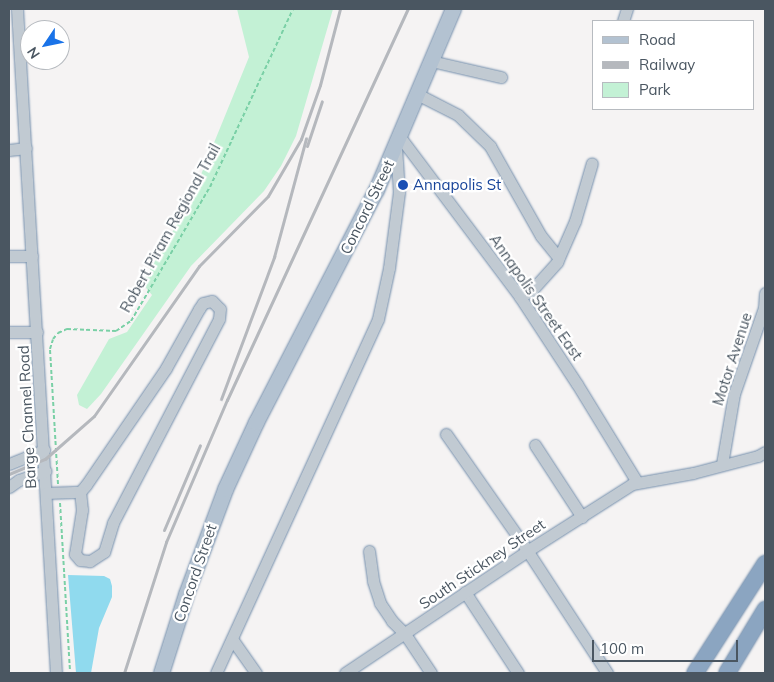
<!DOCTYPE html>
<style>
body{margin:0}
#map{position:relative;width:774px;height:682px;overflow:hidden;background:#f5f3f3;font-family:Mulish,sans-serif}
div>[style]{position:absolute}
.green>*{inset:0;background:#c3f1d5}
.water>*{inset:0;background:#90daee}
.path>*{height:2px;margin-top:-1px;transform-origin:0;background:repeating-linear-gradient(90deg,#7ad0a6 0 4px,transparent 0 6.5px)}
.roads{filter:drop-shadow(0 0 1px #7690ad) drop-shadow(0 0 1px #7690ad)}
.minor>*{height:11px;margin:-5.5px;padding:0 5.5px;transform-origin:5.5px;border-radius:5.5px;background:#c1cad2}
.major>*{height:15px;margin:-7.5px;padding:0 7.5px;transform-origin:7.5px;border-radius:7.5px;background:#b3c2d1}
.highway>*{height:16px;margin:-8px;padding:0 8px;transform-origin:8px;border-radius:8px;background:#8ba5c1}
.rail>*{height:3px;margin:-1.5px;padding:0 1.5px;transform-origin:1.5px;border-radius:1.5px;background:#b5b8bd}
.dots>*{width:14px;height:14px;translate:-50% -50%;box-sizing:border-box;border:2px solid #fff;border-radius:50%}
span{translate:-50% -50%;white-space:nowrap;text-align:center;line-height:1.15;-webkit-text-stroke:4.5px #fff;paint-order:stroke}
.transit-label{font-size:15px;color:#164399}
.left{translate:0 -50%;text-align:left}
.street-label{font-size:15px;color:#4a5661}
.frame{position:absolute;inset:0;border:10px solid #4a5661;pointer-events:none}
.legend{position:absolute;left:592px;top:20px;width:162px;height:90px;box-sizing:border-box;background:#fff;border:1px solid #b7bbc0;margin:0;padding:6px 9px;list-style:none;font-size:15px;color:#4a5661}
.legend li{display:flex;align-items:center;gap:10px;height:25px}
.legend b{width:25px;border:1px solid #b7bbc0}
.north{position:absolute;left:20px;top:20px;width:50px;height:50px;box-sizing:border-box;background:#fff;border:1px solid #b7bbc0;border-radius:50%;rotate:236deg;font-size:14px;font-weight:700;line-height:20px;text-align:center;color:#4a5661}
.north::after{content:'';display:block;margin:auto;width:18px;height:22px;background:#1a73e8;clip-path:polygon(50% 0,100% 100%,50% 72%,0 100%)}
.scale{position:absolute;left:592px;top:640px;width:146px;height:22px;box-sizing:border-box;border:2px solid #4a5661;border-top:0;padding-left:6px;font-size:15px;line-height:18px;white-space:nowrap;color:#4a5661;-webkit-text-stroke:4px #fff;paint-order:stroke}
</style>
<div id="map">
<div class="green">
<i style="clip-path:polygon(237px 9px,333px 9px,296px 136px,281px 166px,264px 191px,191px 266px,101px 394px,87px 409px,79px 405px,77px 395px,109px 339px,127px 332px,152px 295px,142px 283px,189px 204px,249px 57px)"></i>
</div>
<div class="water">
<i style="clip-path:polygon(68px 575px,104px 576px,110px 579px,112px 586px,112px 597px,99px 628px,91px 673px,76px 673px)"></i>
</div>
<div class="path">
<i style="left:58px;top:484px;width:135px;rotate:-93.4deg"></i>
<i style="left:50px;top:349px;width:10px;rotate:-73deg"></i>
<i style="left:53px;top:339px;width:8px;rotate:-50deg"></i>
<i style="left:58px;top:333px;width:10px;rotate:-24deg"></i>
<i style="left:67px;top:329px;width:49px;rotate:2.3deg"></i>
<i style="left:116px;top:331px;width:18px;rotate:-34deg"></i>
<i style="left:131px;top:321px;width:156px;rotate:-59.5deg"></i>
<i style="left:210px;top:187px;width:196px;rotate:-65deg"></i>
<i style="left:60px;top:503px;width:170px;rotate:86.6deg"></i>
</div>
<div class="roads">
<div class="minor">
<i style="left:17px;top:9px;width:665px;rotate:86.64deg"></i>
<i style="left:623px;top:21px;width:13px;rotate:-72deg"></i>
<i style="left:431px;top:61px;width:72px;rotate:12.9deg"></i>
<i style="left:417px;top:94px;width:46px;rotate:27.1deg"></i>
<i style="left:458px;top:115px;width:45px;rotate:44.1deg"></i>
<i style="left:490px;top:146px;width:103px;rotate:60.5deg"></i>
<i style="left:541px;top:236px;width:28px;rotate:51deg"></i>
<i style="left:400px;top:137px;width:200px;rotate:53.1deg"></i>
<i style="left:520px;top:297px;width:104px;rotate:56.8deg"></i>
<i style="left:577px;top:384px;width:115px;rotate:58.5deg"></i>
<i style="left:9px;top:150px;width:17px;rotate:-7deg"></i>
<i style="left:9px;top:256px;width:23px"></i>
<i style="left:520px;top:297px;width:14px;rotate:-30deg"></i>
<i style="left:532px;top:290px;width:38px;rotate:-48deg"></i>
<i style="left:557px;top:262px;width:45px;rotate:-66.3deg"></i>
<i style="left:575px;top:221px;width:60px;rotate:-73.7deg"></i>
<i style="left:9px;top:332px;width:28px"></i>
<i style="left:446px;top:434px;width:131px;rotate:55deg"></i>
<i style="left:521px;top:541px;width:158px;rotate:56.9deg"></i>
<i style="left:535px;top:445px;width:86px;rotate:56.9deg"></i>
<i style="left:9px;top:464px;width:38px;rotate:-22deg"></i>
<i style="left:722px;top:464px;width:71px;rotate:-80.3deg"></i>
<i style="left:734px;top:394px;width:91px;rotate:-70.8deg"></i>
<i style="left:764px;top:308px;width:15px;rotate:-86deg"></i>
<i style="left:9px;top:487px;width:12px;rotate:-35deg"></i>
<i style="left:19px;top:480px;width:28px;rotate:-19deg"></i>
<i style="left:46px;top:493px;width:34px;rotate:-2deg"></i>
<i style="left:80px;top:492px;width:9px;rotate:-49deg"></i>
<i style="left:86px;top:485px;width:142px;rotate:-55.6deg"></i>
<i style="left:166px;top:368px;width:68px;rotate:-60.8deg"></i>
<i style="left:199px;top:309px;width:7px;rotate:-56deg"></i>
<i style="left:203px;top:303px;width:9px;rotate:-13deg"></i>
<i style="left:212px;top:301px;width:11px;rotate:45deg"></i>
<i style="left:220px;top:309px;width:10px;rotate:96deg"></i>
<i style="left:219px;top:319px;width:230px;rotate:117.5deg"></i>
<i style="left:113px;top:523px;width:30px;rotate:107deg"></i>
<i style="left:104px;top:552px;width:17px;rotate:147deg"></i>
<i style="left:90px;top:561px;width:10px;rotate:-174deg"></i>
<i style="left:80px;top:560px;width:8px;rotate:-130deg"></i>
<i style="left:75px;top:554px;width:45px;rotate:-81deg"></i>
<i style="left:82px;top:510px;width:18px;rotate:-96deg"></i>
<i style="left:369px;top:551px;width:30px;rotate:82deg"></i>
<i style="left:373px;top:581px;width:23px;rotate:72deg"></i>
<i style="left:380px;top:603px;width:22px;rotate:56deg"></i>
<i style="left:392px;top:621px;width:18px;rotate:45deg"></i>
<i style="left:405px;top:634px;width:47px;rotate:56.3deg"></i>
<i style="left:465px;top:592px;width:97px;rotate:56.8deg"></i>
<i style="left:232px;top:639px;width:42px;rotate:54.8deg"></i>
<i style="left:216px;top:673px;width:389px;rotate:-65.4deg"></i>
<i style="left:378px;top:319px;width:52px;rotate:-77.8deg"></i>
<i style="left:389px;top:268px;width:77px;rotate:-82.5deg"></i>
<i style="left:399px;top:192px;width:45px;rotate:-93.8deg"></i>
<i style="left:345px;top:673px;width:219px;rotate:-33.8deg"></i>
<i style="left:527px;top:551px;width:125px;rotate:-32.5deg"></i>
<i style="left:632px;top:484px;width:62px;rotate:-10.2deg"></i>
<i style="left:693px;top:473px;width:67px;rotate:-14.7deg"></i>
<i style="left:758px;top:456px;width:8px;rotate:-30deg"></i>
</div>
<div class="major">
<i style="left:161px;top:673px;width:83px;rotate:-72.4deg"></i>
<i style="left:186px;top:594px;width:112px;rotate:-69.6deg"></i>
<i style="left:225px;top:489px;width:74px;rotate:-65.2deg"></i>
<i style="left:256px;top:422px;width:261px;rotate:-62.7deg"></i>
<i style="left:376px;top:190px;width:197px;rotate:-67deg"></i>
</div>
<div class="highway">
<i style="left:695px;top:673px;width:130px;rotate:-57.3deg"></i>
<i style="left:727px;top:673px;width:74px;rotate:-58.9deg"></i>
</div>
</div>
<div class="rail">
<i style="left:307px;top:146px;width:47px;rotate:-71.6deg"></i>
<i style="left:221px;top:399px;width:152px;rotate:-69.5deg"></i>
<i style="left:274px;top:257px;width:123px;rotate:-74.9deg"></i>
<i style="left:9px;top:474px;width:39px;rotate:-23deg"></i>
<i style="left:45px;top:459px;width:65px;rotate:-41.3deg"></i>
<i style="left:94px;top:416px;width:183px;rotate:-55deg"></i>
<i style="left:199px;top:266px;width:98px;rotate:-45.4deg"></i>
<i style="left:268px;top:196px;width:66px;rotate:-59.9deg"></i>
<i style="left:301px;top:139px;width:57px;rotate:-70.6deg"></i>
<i style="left:320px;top:85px;width:79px;rotate:-75.3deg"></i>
<i style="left:164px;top:530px;width:92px;rotate:-67deg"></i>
<i style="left:124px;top:673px;width:138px;rotate:-72.2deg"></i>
<i style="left:166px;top:542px;width:155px;rotate:-66.8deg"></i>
<i style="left:227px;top:400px;width:431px;rotate:-65.2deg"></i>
</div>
<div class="dots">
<i style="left:403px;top:185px;background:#1a4fb4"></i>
</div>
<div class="transit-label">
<span class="left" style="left:413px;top:185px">Annapolis St</span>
</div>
<div class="street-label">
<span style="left:367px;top:207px;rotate:-64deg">Concord Street</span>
<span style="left:170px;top:228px;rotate:-61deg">Robert Piram Regional Trail</span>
<span style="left:536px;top:297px;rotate:55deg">Annapolis Street East</span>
<span style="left:732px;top:359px;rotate:-72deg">Motor Avenue</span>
<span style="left:27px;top:417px;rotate:-93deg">Barge Channel Road</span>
<span style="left:482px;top:564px;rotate:-34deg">South Stickney Street</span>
<span style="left:195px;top:573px;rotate:-71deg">Concord Street</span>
</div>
<div class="frame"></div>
<ul class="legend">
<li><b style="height:6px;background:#b3c2d1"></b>Road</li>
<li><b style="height:6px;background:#b5b8bd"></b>Railway</li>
<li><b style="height:14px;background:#c3f1d5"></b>Park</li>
</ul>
<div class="north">N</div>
<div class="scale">100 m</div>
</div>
